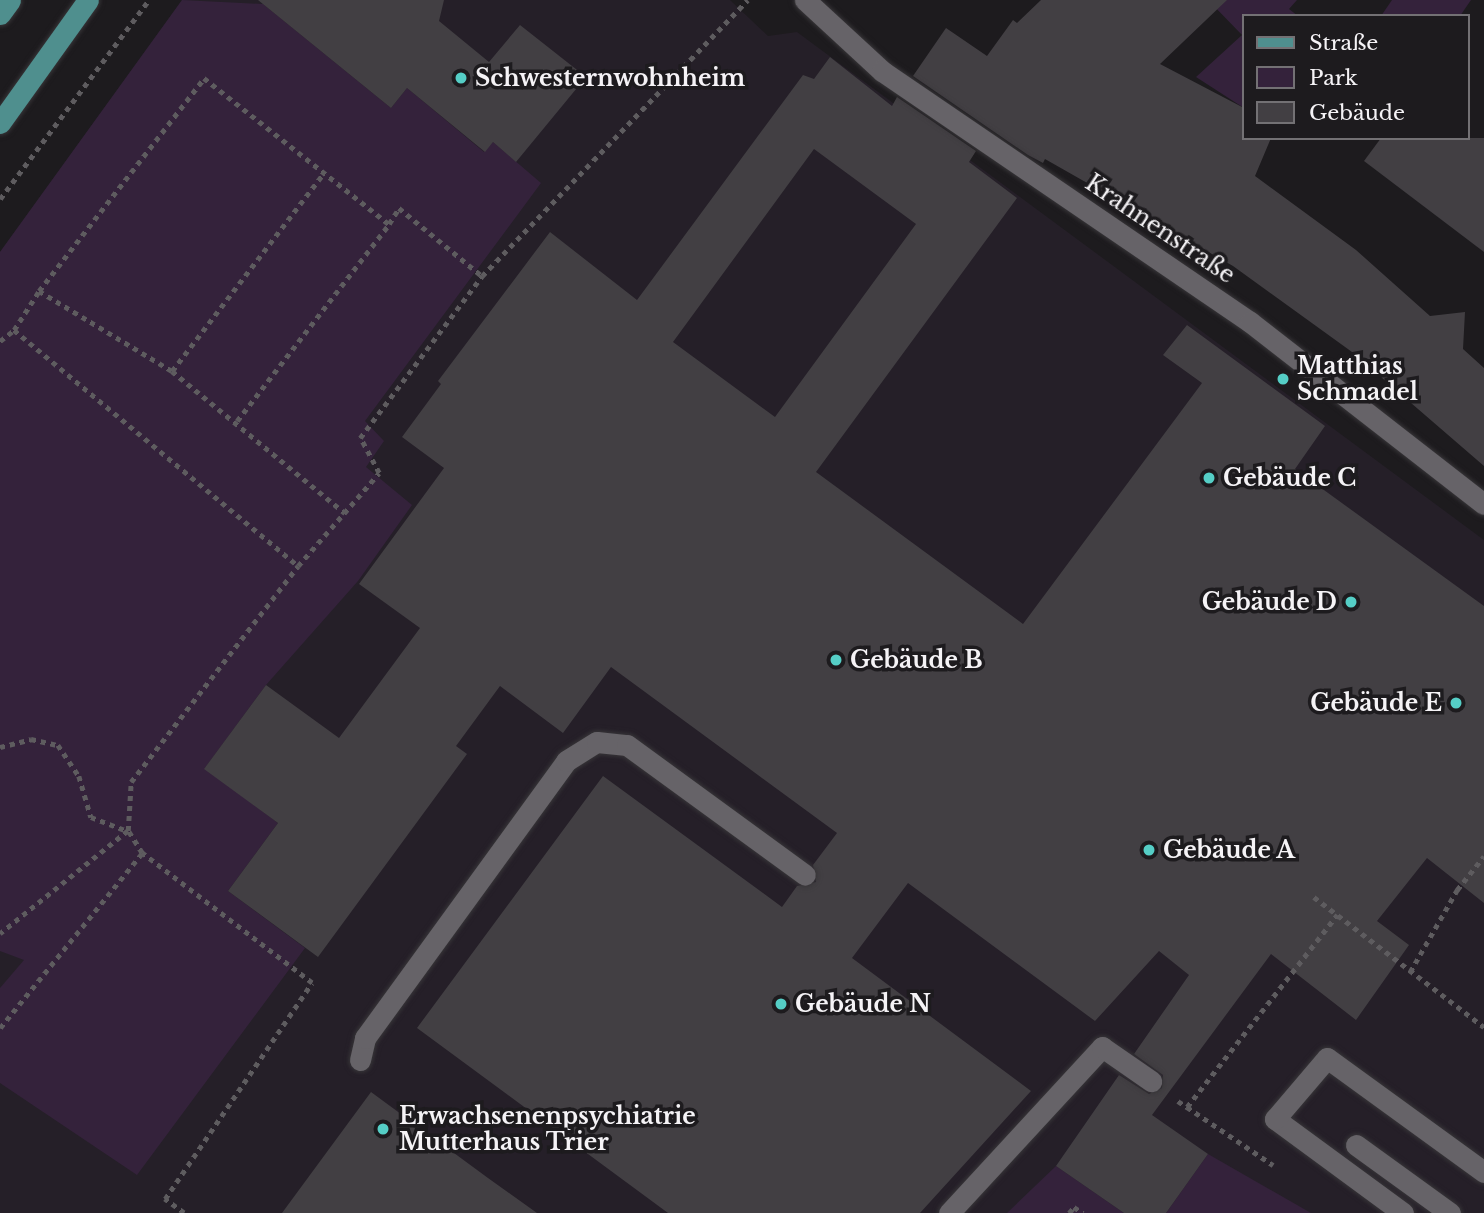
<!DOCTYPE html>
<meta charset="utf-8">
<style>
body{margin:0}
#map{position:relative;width:1484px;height:1213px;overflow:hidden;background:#1d1b1e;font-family:"Libre Baskerville",serif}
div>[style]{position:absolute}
.built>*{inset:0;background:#251f28}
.green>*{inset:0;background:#34223b}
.building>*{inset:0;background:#423f43}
.path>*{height:4.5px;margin-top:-2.25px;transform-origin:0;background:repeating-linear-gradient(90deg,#5e5c5f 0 5px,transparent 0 10px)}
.roads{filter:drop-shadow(0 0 2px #373538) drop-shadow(0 0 2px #373538)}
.service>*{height:21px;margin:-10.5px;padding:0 10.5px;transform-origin:10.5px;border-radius:10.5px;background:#666368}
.minor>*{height:21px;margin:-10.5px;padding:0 10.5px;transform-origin:10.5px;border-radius:10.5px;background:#666368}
.primary>*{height:21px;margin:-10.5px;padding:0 10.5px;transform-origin:10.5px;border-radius:10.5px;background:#4f8f8e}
.dots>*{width:19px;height:19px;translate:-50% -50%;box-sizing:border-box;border:4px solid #1d1b1e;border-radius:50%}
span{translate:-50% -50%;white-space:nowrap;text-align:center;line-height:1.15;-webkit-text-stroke:7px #1d1b1e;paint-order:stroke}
.poi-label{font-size:23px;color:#f5f3f6;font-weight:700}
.left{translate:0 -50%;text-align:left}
.right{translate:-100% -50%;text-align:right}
.street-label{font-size:23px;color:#f5f3f6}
.legend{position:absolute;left:1242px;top:14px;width:228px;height:126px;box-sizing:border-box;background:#1d1b1e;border:2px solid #737174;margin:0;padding:9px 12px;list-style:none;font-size:21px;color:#f5f3f6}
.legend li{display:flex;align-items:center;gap:14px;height:35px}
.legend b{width:35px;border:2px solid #737174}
</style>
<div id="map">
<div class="built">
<i style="clip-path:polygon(182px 0,730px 0,768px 36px,797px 32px,1484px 540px,1484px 1213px,0 1213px,0 252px)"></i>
</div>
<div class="green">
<i style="clip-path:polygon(182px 0,263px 4px,391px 108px,407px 88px,484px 152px,493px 142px,541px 183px,365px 421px,384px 441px,366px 467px,412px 505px,358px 581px,266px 685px,205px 768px,278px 823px,228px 891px,305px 948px,137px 1175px,0 1083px,0 988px,24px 960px,0 951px,0 252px)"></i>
<i style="clip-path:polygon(1208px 0,1297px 0,1289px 9px,1298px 16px,1244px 16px,1244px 108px,1196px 77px,1242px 35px)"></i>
<i style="clip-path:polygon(1392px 0,1471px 0,1460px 16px,1381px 16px)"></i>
<i style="clip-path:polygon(1208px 1154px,1311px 1213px,1166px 1213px)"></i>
<i style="clip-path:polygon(1056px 1166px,1124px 1213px,1007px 1213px)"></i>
</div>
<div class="building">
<i style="clip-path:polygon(258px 0,444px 0,439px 21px,489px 62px,520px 25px,586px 77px,516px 162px,493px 142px,485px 152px,407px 88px,391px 108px)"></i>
<i style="clip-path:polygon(1041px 0,1227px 0,1160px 64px,1244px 108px,1244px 138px,1271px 138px,1255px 176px,1356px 250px,1430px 316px,1465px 312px,1463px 349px,1484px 368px,1484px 466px,1352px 352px,1233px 266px,1045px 159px,1043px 163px,1028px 155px,913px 76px,946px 28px,987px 56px,1013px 20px,1017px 23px)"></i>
<i style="clip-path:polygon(evenodd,830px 57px,892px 106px,897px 97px,976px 151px,969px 162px,1017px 198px,816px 472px,1023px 624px,1202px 383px,1163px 355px,1187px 325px,1325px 426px,1295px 469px,1484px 606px,1484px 903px,1427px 858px,1377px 921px,1409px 945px,1356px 1020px,1271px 954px,1152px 1115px,1208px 1154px,1166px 1213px,1124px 1213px,1056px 1166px,1119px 1075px,1149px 1094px,1162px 1088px,1163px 1075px,1134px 1054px,1189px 975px,1159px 951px,1095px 1021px,908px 883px,852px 958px,1031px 1091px,920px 1213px,668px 1213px,417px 1028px,603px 776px,782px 907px,797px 886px,816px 882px,813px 865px,837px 833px,611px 667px,563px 733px,500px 686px,456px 746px,467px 754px,318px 957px,228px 891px,278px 823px,204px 769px,266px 685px,339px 738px,420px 628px,359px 584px,444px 468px,402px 437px,441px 384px,438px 381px,550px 232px,637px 300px,803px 75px,814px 79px,830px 57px,814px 149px,916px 224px,775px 417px,673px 342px,814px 149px)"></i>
<i style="clip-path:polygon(1381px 138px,1484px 138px,1484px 252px,1364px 161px)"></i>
<i style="clip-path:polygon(371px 1092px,488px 1178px,537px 1213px,282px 1213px)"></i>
</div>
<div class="path">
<i style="left:0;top:199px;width:249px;rotate:-53.2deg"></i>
<i style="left:39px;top:291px;width:269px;rotate:-52.2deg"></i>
<i style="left:204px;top:78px;width:236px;rotate:38.3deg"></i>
<i style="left:389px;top:224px;width:19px;rotate:-58deg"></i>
<i style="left:399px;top:208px;width:107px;rotate:39.3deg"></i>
<i style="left:14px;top:330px;width:369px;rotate:39.7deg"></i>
<i style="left:0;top:341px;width:18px;rotate:-38deg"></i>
<i style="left:14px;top:330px;width:46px;rotate:-57.3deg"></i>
<i style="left:39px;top:291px;width:155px;rotate:31deg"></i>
<i style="left:172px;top:371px;width:224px;rotate:39.4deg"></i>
<i style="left:172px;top:371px;width:250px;rotate:-52.5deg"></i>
<i style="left:237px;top:421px;width:249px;rotate:-52.3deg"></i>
<i style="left:0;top:747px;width:32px;rotate:-14deg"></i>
<i style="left:31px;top:739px;width:28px;rotate:13deg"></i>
<i style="left:58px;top:745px;width:37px;rotate:56deg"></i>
<i style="left:79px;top:776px;width:43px;rotate:73.7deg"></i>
<i style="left:91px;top:817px;width:40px;rotate:21deg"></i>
<i style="left:128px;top:831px;width:164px;rotate:141.2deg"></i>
<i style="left:1314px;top:897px;width:214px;rotate:37.4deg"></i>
<i style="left:1410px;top:972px;width:95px;rotate:-60.2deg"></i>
<i style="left:1457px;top:890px;width:43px;rotate:-51.5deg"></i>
<i style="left:0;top:1028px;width:225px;rotate:-50.9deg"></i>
<i style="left:1178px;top:1101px;width:11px;rotate:34deg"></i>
<i style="left:1187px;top:1107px;width:244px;rotate:-52deg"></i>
<i style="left:1187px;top:1107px;width:104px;rotate:34deg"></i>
<i style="left:184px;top:1213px;width:24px;rotate:-144deg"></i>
<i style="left:165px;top:1199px;width:261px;rotate:-55.8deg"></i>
<i style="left:312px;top:983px;width:214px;rotate:-142.6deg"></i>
<i style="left:142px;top:853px;width:26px;rotate:-122deg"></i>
<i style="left:128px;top:831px;width:49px;rotate:-86.5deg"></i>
<i style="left:131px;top:782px;width:273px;rotate:-52.3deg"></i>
<i style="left:298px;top:566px;width:123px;rotate:-48.9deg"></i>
<i style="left:379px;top:473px;width:40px;rotate:-118deg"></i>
<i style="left:360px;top:438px;width:203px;rotate:-53deg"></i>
<i style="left:482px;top:276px;width:383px;rotate:-46.1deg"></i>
<i style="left:1069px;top:1213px;width:8px;rotate:-50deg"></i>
<i style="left:1074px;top:1207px;width:11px;rotate:34deg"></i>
</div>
<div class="roads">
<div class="service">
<i style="left:360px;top:1060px;width:23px;rotate:-77deg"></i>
<i style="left:365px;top:1038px;width:342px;rotate:-54deg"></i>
<i style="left:566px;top:761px;width:36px;rotate:-32deg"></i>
<i style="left:597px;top:742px;width:30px;rotate:6deg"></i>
<i style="left:627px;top:745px;width:220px;rotate:36.1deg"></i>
<i style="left:1356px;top:1145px;width:116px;rotate:35.9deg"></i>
<i style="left:949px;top:1213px;width:226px;rotate:-47.3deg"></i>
<i style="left:1102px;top:1047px;width:60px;rotate:34.8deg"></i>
<i style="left:1403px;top:1213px;width:159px;rotate:-143.7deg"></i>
<i style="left:1275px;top:1119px;width:80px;rotate:-49.6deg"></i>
<i style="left:1327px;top:1058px;width:194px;rotate:36deg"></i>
</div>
<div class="minor">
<i style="left:805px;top:0;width:105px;rotate:42.7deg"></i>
<i style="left:882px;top:71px;width:445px;rotate:34.3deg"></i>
<i style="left:1250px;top:322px;width:296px;rotate:37.9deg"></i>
</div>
<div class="primary">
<i style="left:0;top:14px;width:17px;rotate:-54deg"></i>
<i style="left:0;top:123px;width:151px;rotate:-54.4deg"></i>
</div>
</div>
<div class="dots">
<i style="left:461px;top:78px;background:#55cec6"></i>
<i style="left:1283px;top:379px;background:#55cec6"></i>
<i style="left:1209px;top:478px;background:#55cec6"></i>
<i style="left:1351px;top:602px;background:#55cec6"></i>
<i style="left:836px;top:660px;background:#55cec6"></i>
<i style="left:1456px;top:703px;background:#55cec6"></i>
<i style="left:1149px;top:850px;background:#55cec6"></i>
<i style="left:781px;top:1004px;background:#55cec6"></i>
<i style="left:383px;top:1129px;background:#55cec6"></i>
</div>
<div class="poi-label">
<span class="left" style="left:475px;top:78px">Schwesternwohnheim</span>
<span class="left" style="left:1297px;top:379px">Matthias<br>Schmadel</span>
<span class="left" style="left:1223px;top:478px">Gebäude C</span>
<span class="right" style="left:1337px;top:602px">Gebäude D</span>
<span class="left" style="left:850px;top:660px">Gebäude B</span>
<span class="right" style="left:1442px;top:703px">Gebäude E</span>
<span class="left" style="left:1163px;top:850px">Gebäude A</span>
<span class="left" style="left:795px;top:1004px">Gebäude N</span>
<span class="left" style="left:399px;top:1129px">Erwachsenenpsychiatrie<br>Mutterhaus Trier</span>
</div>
<div class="street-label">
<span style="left:1160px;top:229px;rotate:34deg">Krahnenstraße</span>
</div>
<ul class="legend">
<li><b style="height:9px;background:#4f8f8e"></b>Straße</li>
<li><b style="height:19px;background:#34223b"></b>Park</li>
<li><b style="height:19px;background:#423f43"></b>Gebäude</li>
</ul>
</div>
